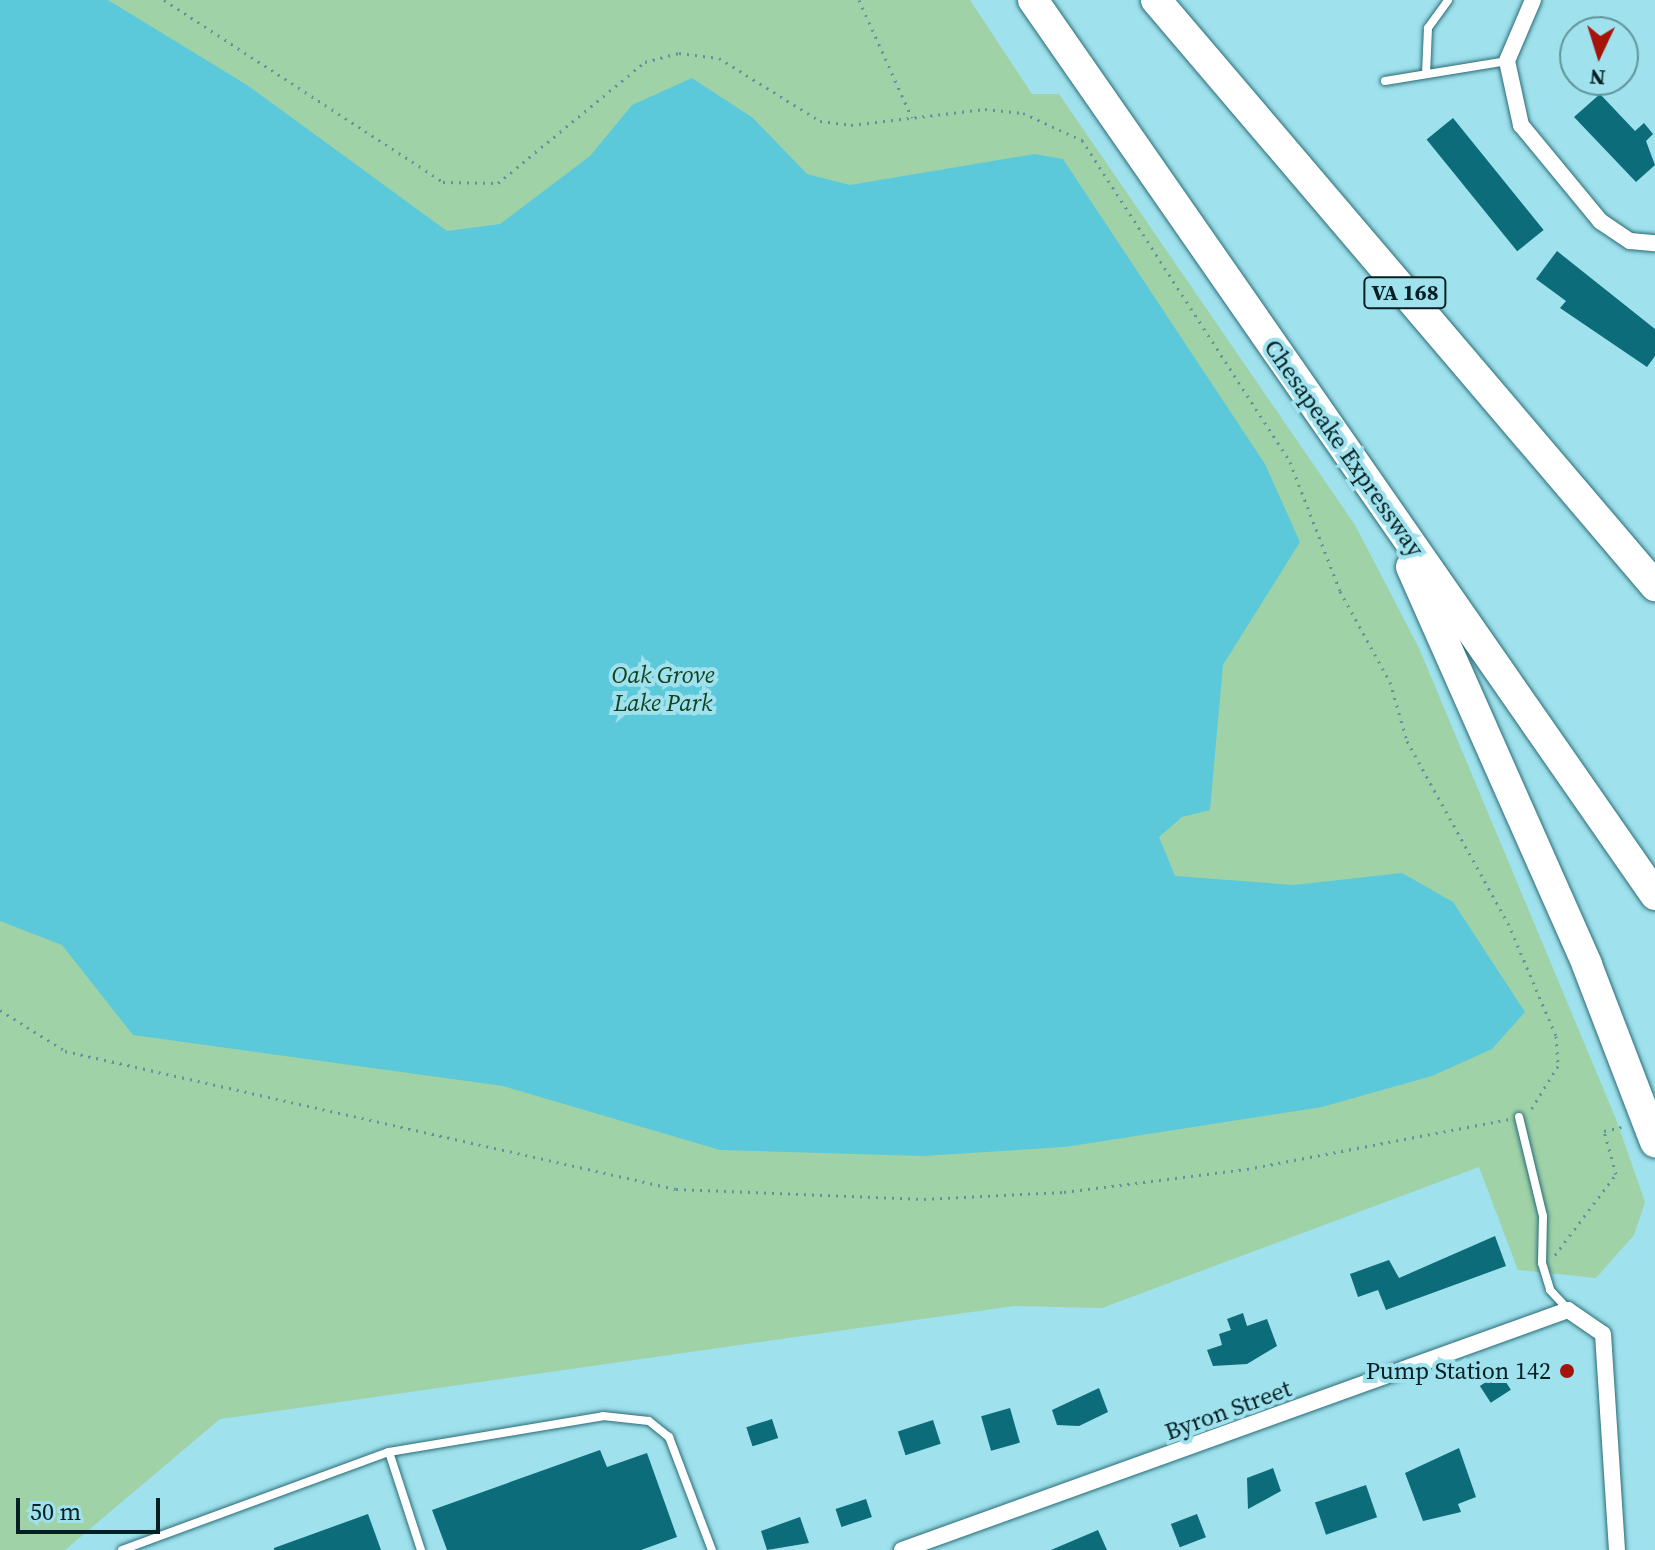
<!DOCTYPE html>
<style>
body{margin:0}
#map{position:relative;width:1655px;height:1550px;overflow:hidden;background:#9fe1ec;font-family:"Source Serif 4",serif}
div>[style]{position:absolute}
.green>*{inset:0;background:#9fd2a7}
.water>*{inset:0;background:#5cc9da}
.building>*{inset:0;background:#0c6c79;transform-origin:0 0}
.path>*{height:3px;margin-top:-1.5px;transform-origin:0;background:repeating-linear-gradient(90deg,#61949c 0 2px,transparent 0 8px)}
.roads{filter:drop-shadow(0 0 2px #2a6c77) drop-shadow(0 0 2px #2a6c77)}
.lane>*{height:8px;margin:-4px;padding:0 4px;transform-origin:4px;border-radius:4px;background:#fff}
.street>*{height:16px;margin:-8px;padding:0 8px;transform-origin:8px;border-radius:8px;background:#fff}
.highway>*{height:30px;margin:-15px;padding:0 15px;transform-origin:15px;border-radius:15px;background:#fff}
.dots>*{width:22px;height:22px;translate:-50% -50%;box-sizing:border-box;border:4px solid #9fe1ec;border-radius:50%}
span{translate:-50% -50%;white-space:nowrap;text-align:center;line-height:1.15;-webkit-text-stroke:8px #9fe1ec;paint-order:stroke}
.shield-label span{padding:2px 6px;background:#9fe1ec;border:2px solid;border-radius:6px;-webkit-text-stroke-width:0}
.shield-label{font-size:22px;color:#042024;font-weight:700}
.street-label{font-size:24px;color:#042024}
.park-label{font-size:24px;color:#124320;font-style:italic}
.poi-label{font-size:24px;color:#042024}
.right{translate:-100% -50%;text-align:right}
.north{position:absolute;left:1559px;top:16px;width:80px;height:80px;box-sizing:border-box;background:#9fe1ec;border:2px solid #61949c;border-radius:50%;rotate:184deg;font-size:22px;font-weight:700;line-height:32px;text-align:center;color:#042024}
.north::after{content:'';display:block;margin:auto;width:28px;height:36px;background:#a6130b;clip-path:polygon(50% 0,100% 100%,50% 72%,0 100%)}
.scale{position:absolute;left:16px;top:1498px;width:144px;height:36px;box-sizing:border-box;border:4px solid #042024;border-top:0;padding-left:10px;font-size:24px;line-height:28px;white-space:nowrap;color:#042024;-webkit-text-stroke:6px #9fe1ec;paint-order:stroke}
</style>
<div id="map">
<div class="green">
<i style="clip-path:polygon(0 0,970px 0,1032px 94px,1059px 94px,1355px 525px,1419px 648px,1616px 1119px,1645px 1202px,1634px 1235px,1596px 1278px,1518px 1270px,1479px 1167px,1102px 1308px,1014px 1306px,220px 1419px,65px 1550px,0 1550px)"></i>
</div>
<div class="water">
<i style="clip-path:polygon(0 0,108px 0,247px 85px,447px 231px,500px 224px,590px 156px,632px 105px,692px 78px,753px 118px,807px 174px,850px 185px,1035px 154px,1063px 159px,1265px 464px,1300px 542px,1223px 665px,1210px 810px,1182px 817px,1159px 837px,1175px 876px,1294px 885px,1402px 873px,1453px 902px,1525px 1012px,1492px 1049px,1432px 1076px,1322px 1107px,1065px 1147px,923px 1156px,720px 1150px,503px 1086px,133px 1035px,62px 945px,0 921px)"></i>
</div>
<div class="building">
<i style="clip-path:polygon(1600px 94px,1635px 131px,1644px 123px,1653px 134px,1646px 141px,1655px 165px,1636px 182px,1574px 117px)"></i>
<i style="left:1453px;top:118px;width:144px;height:34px;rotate:51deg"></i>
<i style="clip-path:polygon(1557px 251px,1655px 329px,1655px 356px,1647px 367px,1560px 308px,1566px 301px,1536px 279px)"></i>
<i style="clip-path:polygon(1495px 1236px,1506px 1266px,1386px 1310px,1378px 1290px,1358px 1297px,1350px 1274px,1389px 1260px,1399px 1278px)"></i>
<i style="clip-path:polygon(1243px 1313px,1247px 1326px,1267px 1319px,1277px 1346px,1247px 1364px,1213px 1366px,1207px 1350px,1222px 1345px,1219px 1334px,1231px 1330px,1227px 1319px)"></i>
<i style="left:1500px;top:1373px;width:20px;height:24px;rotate:57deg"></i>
<i style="clip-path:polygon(1099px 1388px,1108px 1412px,1079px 1426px,1057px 1425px,1052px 1410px)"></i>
<i style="left:1010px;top:1408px;width:36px;height:30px;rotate:74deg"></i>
<i style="left:772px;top:1419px;width:20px;height:27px;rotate:72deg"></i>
<i style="left:933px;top:1420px;width:25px;height:37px;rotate:72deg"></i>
<i style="clip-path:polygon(1459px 1448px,1476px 1497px,1458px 1504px,1461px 1512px,1423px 1521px,1405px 1473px)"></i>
<i style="clip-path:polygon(600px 1450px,607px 1467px,647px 1453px,677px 1537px,641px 1550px,447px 1550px,432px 1510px)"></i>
<i style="clip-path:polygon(1273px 1468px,1281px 1491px,1248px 1509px,1247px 1478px)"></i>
<i style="left:1366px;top:1485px;width:34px;height:54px;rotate:71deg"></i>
<i style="left:866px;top:1499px;width:19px;height:32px;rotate:72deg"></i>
<i style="clip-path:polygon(368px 1514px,381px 1550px,274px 1550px,274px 1548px)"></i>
<i style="left:1197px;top:1514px;width:25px;height:28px;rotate:69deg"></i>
<i style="clip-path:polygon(800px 1517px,809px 1543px,767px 1550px,761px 1531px)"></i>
<i style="clip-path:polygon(1098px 1530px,1107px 1550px,1051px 1550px)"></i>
</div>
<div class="path">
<i style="left:164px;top:0;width:333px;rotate:33.1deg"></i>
<i style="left:443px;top:182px;width:55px;rotate:1deg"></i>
<i style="left:498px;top:183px;width:190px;rotate:-39.5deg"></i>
<i style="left:645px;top:62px;width:35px;rotate:-15deg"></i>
<i style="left:679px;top:53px;width:40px;rotate:7.1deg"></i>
<i style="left:719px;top:58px;width:119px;rotate:32deg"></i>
<i style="left:820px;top:121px;width:31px;rotate:7deg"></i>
<i style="left:851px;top:125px;width:135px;rotate:-6.8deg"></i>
<i style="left:985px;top:109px;width:38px;rotate:6deg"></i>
<i style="left:1023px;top:113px;width:65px;rotate:24.6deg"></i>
<i style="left:1082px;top:140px;width:383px;rotate:57.1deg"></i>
<i style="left:1290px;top:462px;width:138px;rotate:68.8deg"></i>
<i style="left:1340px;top:591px;width:104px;rotate:61.2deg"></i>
<i style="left:1390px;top:682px;width:61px;rotate:73.9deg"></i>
<i style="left:1407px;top:741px;width:208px;rotate:61deg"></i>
<i style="left:1508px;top:923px;width:123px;rotate:67deg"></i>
<i style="left:1556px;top:1036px;width:30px;rotate:86deg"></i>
<i style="left:1558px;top:1066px;width:53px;rotate:121.9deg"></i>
<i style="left:859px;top:0;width:129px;rotate:65.8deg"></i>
<i style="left:0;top:1010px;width:77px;rotate:32.2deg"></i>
<i style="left:65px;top:1051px;width:626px;rotate:12.73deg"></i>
<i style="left:676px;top:1189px;width:248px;rotate:2.3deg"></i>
<i style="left:924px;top:1199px;width:140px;rotate:-2.9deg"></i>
<i style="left:1064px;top:1192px;width:184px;rotate:-7.2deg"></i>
<i style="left:1247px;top:1169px;width:266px;rotate:-10.8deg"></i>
<i style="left:1555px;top:1255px;width:101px;rotate:-53deg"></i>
<i style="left:1616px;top:1174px;width:45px;rotate:-105.6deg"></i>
<i style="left:1604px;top:1131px;width:18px;rotate:-13deg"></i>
</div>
<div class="roads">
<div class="lane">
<i style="left:1426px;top:74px;width:46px;rotate:-87.5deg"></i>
<i style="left:1428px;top:28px;width:34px;rotate:-54deg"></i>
<i style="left:1385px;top:81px;width:124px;rotate:-9.3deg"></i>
<i style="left:1519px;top:1117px;width:102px;rotate:76.4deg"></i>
<i style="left:1543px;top:1216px;width:47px;rotate:91.2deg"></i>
<i style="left:1542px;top:1263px;width:28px;rotate:73deg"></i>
<i style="left:1550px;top:1290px;width:26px;rotate:47deg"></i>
<i style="left:389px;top:1452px;width:217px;rotate:-9.5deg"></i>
<i style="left:603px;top:1416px;width:46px;rotate:6.2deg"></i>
<i style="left:649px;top:1421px;width:26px;rotate:39deg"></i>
<i style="left:669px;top:1437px;width:121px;rotate:69.2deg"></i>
<i style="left:122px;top:1550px;width:284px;rotate:-20.2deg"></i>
<i style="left:389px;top:1452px;width:103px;rotate:71.9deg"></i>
</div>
<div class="street">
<i style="left:1533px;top:0;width:66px;rotate:113.1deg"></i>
<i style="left:1507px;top:61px;width:66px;rotate:77.7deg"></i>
<i style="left:1521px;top:125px;width:124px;rotate:50.5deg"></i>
<i style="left:1600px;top:221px;width:36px;rotate:34deg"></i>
<i style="left:1630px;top:241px;width:25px;rotate:5deg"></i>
<i style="left:902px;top:1550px;width:708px;rotate:-19.82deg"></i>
<i style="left:1568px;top:1310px;width:42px;rotate:34.4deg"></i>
<i style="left:1603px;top:1334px;width:216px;rotate:86.3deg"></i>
</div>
<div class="highway">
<i style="left:1033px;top:0;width:1090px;rotate:55.2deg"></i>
<i style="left:1156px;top:0;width:770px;rotate:49.58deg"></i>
<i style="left:1411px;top:567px;width:435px;rotate:66.1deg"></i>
<i style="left:1587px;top:965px;width:190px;rotate:69deg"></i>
</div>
</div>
<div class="dots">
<i style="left:1567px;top:1371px;background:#a6130b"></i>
</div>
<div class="shield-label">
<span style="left:1405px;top:293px">VA 168</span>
</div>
<div class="street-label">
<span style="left:1344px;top:448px;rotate:55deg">Chesapeake Expressway</span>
<span style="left:1228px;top:1410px;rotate:-20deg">Byron Street</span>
</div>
<div class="park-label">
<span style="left:663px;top:689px">Oak Grove<br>Lake Park</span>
</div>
<div class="poi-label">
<span class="right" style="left:1551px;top:1371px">Pump Station 142</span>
</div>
<div class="north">N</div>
<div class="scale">50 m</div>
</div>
